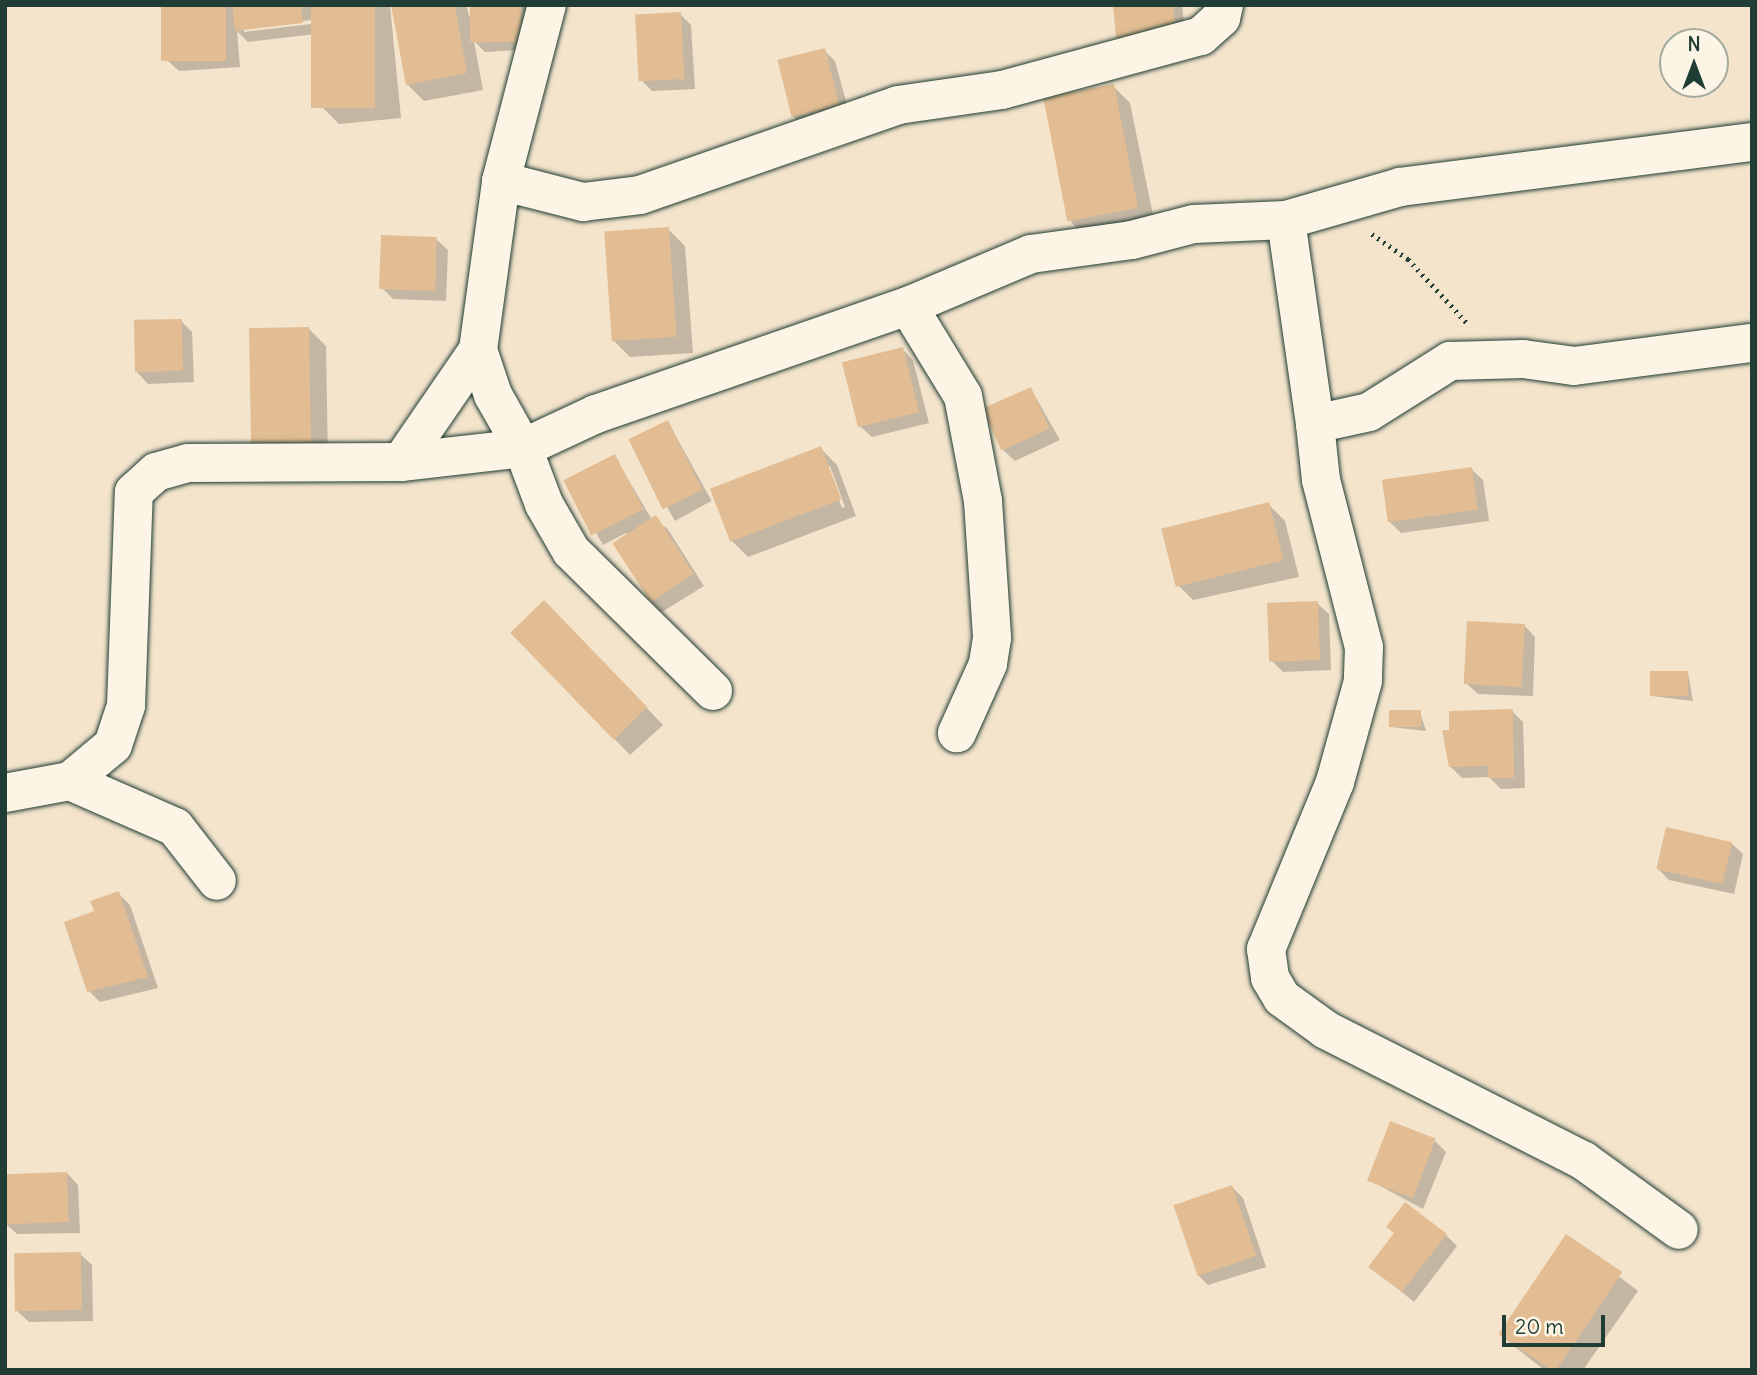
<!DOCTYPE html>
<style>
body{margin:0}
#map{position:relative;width:1757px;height:1375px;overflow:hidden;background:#f4e4cc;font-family:Delius,sans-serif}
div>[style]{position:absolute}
.shadow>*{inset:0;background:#0003;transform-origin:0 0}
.building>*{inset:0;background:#e2bd93;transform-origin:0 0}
.path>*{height:4.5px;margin-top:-2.25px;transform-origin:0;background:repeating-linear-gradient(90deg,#1f3d34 0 2px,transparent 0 7px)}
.roads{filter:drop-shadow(0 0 2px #1f3d34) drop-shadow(0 0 2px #1f3d34)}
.minor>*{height:38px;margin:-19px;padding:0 19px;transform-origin:19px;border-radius:19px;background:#fcf5e5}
span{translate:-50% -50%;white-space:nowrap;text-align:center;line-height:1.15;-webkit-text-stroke:5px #fcf5e5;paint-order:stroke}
.frame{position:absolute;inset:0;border:7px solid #1f3d34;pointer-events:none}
.north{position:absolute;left:1659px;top:28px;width:70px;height:70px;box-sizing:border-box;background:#fcf5e5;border:2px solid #a4ab9e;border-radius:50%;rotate:0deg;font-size:19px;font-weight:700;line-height:28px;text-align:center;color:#1f3d34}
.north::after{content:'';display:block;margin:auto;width:24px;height:32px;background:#1f3d34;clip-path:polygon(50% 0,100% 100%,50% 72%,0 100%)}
.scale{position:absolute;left:1502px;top:1315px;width:103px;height:32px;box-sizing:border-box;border:4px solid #1f3d34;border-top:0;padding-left:9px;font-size:21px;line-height:24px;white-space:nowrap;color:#1f3d34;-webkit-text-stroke:5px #fcf5e5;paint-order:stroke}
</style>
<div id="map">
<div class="shadow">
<i style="clip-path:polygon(evenodd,163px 5px,390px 5px,401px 118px,339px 124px,322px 107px,315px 34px,248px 42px,237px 31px,240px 67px,179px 71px,167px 60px,163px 5px,311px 20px,311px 24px,244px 32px,244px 28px,311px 20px)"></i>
<i style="clip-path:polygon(393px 5px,466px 5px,470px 18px,471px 5px,530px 5px,534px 49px,485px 52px,474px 41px,483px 90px,424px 101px,407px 84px)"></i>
<i style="clip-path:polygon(1114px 5px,1182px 5px,1186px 43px,1129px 48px,1118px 37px)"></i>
<i style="clip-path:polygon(680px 14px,691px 25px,695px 89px,652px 91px,641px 80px)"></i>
<i style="clip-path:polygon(824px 50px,835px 61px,850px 116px,805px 128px,794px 117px)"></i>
<i style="clip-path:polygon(1113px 86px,1130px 103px,1155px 225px,1088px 239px,1071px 222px)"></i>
<i style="clip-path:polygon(668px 229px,685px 246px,693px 353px,630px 357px,613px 340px)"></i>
<i style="clip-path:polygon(436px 239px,448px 250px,446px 301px,393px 299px,382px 288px)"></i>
<i style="clip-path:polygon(181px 321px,192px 332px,194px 382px,148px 384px,137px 372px)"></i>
<i style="clip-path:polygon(309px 329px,326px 346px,328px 463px,270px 464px)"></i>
<i style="clip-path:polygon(902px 349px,913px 360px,929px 423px,872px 437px,860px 426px)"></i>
<i style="clip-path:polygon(1031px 389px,1060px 440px,1015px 461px,1003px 450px)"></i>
<i style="left:668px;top:422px;width:90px;height:42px;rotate:61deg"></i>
<i style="clip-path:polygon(evenodd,820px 448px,837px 465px,856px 516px,748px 557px,731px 540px,820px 448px,826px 466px,830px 466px,845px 507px,842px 508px,826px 466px)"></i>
<i style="clip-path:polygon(615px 457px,652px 520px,667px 528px,704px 586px,662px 612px,651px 601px,626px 533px,603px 545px,566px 481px)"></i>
<i style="clip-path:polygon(1471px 469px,1483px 480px,1489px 521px,1401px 533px,1390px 522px)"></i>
<i style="clip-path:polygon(1268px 504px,1285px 521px,1299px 577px,1193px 600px,1176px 583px)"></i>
<i style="clip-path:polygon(1317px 603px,1329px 614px,1331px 670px,1283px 672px,1272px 661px)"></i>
<i style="clip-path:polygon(561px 619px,663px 725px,630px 755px,513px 633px)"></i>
<i style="clip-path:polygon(1524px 625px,1535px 637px,1533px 696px,1478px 694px,1466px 683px)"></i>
<i style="clip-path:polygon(1688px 673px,1693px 701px,1652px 696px)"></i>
<i style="clip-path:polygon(1512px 711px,1523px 722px,1525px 788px,1501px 789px,1489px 777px,1462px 778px,1450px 766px)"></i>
<i style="clip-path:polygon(1420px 712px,1426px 731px,1391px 727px)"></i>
<i style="clip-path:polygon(1731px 843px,1743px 854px,1734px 894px,1669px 880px,1658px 869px)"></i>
<i style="clip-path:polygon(118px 893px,130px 905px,158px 988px,100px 1002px,89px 991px,96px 913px)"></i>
<i style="clip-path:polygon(1435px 1141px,1446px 1152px,1423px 1209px,1369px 1180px)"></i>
<i style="clip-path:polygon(67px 1173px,78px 1185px,80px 1233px,17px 1234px,5px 1223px)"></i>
<i style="clip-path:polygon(1232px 1187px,1243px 1198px,1266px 1267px,1208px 1285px,1197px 1274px)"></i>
<i style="clip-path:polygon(1446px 1235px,1457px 1246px,1414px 1302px,1371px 1267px)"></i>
<i style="clip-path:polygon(1566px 1236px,1638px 1291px,1583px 1370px,1544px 1370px,1499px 1334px)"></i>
<i style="clip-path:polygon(80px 1254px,92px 1265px,93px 1321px,29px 1322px,17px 1311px)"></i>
</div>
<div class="building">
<i style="left:161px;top:5px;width:65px;height:56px"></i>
<i style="clip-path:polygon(232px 5px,301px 5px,303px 23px,235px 31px)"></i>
<i style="left:311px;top:5px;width:64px;height:103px"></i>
<i style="clip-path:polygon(391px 5px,455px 5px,467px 73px,406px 85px)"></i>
<i style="left:470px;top:5px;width:51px;height:37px"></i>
<i style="clip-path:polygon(1113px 5px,1173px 5px,1176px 32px,1116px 38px)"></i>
<i style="left:681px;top:12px;width:67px;height:46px;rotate:87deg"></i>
<i style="left:825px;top:48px;width:59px;height:49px;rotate:76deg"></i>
<i style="left:1114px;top:84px;width:126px;height:72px;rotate:79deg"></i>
<i style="left:669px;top:227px;width:110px;height:65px;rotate:86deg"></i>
<i style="left:381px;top:235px;width:56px;height:54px;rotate:2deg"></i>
<i style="left:182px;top:319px;width:52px;height:48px;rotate:89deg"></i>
<i style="left:309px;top:327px;width:119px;height:60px;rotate:89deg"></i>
<i style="left:903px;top:347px;width:67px;height:63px;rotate:76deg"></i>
<i style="left:1031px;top:387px;width:46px;height:53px;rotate:66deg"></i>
<i style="left:668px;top:420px;width:78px;height:44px;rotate:64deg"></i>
<i style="left:821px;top:446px;width:57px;height:119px;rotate:69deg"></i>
<i style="left:615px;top:454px;width:62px;height:58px;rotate:63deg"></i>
<i style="left:1472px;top:467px;width:43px;height:91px;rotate:82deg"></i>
<i style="left:1269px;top:502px;width:60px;height:111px;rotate:76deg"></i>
<i style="left:656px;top:515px;width:70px;height:52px;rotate:57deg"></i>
<i style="left:544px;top:600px;width:149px;height:47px;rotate:46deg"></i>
<i style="left:1318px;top:601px;width:59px;height:51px;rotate:88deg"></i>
<i style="left:1467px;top:621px;width:58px;height:63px;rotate:3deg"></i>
<i style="left:1688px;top:671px;width:25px;height:38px;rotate:90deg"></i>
<i style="clip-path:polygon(1513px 709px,1514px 778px,1488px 778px,1488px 766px,1449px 767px,1442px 730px,1449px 730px,1449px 711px)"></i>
<i style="left:1421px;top:710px;width:17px;height:32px;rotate:90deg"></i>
<i style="left:1666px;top:827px;width:68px;height:43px;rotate:13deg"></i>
<i style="clip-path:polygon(119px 891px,148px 977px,87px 992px,64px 922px,94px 911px,90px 901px)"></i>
<i style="left:1390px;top:1121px;width:49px;height:64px;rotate:21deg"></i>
<i style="left:67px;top:1172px;width:50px;height:62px;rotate:88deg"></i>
<i style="left:1232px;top:1185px;width:75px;height:62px;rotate:71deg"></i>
<i style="clip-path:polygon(1405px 1202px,1447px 1234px,1402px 1292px,1368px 1267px,1394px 1233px,1386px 1227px)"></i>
<i style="left:1566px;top:1234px;width:68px;height:121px;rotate:34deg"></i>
<i style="left:81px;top:1252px;width:58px;height:67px;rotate:89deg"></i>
</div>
<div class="path">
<i style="left:1372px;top:234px;width:44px;rotate:34.8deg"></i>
<i style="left:1408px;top:259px;width:90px;rotate:47.3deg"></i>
</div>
<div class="roads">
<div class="minor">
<i style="left:501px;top:181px;width:85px;rotate:14.4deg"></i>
<i style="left:583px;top:202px;width:57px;rotate:-7deg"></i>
<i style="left:640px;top:195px;width:273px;rotate:-19.2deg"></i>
<i style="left:898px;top:105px;width:105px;rotate:-8.2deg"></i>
<i style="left:1002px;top:90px;width:206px;rotate:-15.2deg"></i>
<i style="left:1201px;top:36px;width:27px;rotate:-42deg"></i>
<i style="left:1221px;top:18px;width:13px;rotate:-77deg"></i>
<i style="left:1286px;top:220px;width:119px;rotate:-16.1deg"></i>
<i style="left:1400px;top:187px;width:355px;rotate:-7.3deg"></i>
<i style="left:908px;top:306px;width:105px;rotate:58.6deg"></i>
<i style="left:963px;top:396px;width:107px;rotate:79.2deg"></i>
<i style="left:983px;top:501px;width:137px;rotate:86.2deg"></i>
<i style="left:992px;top:638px;width:26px;rotate:99deg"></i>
<i style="left:988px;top:664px;width:76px;rotate:114.2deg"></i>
<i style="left:1315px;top:424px;width:56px;rotate:83.9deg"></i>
<i style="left:1321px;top:480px;width:172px;rotate:75.6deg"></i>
<i style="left:1364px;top:647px;width:34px;rotate:92deg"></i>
<i style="left:1363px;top:681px;width:105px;rotate:105.5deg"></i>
<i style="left:1335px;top:782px;width:181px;rotate:112.4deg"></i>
<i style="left:1266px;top:949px;width:29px;rotate:82deg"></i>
<i style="left:1270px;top:978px;width:23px;rotate:59deg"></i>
<i style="left:1282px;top:998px;width:54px;rotate:36deg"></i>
<i style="left:1326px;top:1030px;width:289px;rotate:26.9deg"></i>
<i style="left:1584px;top:1161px;width:117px;rotate:36deg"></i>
<i style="left:401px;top:462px;width:136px;rotate:-55.5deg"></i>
<i style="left:713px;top:691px;width:199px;rotate:-135.4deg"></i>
<i style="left:571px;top:551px;width:54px;rotate:-119.9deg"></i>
<i style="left:544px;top:504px;width:60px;rotate:-110.6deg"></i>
<i style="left:523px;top:448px;width:81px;rotate:-25deg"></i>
<i style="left:596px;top:414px;width:330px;rotate:-19.1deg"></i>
<i style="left:908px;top:306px;width:134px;rotate:-22.9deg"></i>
<i style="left:1031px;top:254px;width:102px;rotate:-7.9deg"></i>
<i style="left:1132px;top:240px;width:64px;rotate:-14.5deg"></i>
<i style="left:1194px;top:224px;width:92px;rotate:-2.5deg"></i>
<i style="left:1286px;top:220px;width:206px;rotate:81.9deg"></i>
<i style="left:1315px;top:424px;width:55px;rotate:-12.5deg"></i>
<i style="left:1369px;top:412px;width:96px;rotate:-32.2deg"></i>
<i style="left:1450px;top:361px;width:73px;rotate:-1.6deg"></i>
<i style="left:1523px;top:359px;width:51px;rotate:7.8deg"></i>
<i style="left:1574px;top:366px;width:179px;rotate:-7.4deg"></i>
<i style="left:70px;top:781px;width:115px;rotate:23.7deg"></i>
<i style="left:175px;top:827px;width:68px;rotate:52.1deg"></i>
<i style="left:5px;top:793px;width:66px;rotate:-10.5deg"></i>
<i style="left:70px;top:781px;width:56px;rotate:-39.9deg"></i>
<i style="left:113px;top:745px;width:41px;rotate:-71.6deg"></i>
<i style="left:126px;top:706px;width:214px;rotate:-87.9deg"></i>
<i style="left:134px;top:492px;width:30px;rotate:-42deg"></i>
<i style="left:156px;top:472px;width:33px;rotate:-16deg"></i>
<i style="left:188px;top:463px;width:213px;rotate:-0.3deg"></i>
<i style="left:401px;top:462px;width:123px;rotate:-6.5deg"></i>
<i style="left:523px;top:448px;width:61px;rotate:-119.5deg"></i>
<i style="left:493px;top:395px;width:47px;rotate:-108.4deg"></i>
<i style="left:478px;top:350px;width:171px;rotate:-82.2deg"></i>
<i style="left:501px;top:181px;width:182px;rotate:-75.4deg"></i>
</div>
</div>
<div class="frame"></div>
<div class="north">N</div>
<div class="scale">20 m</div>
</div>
